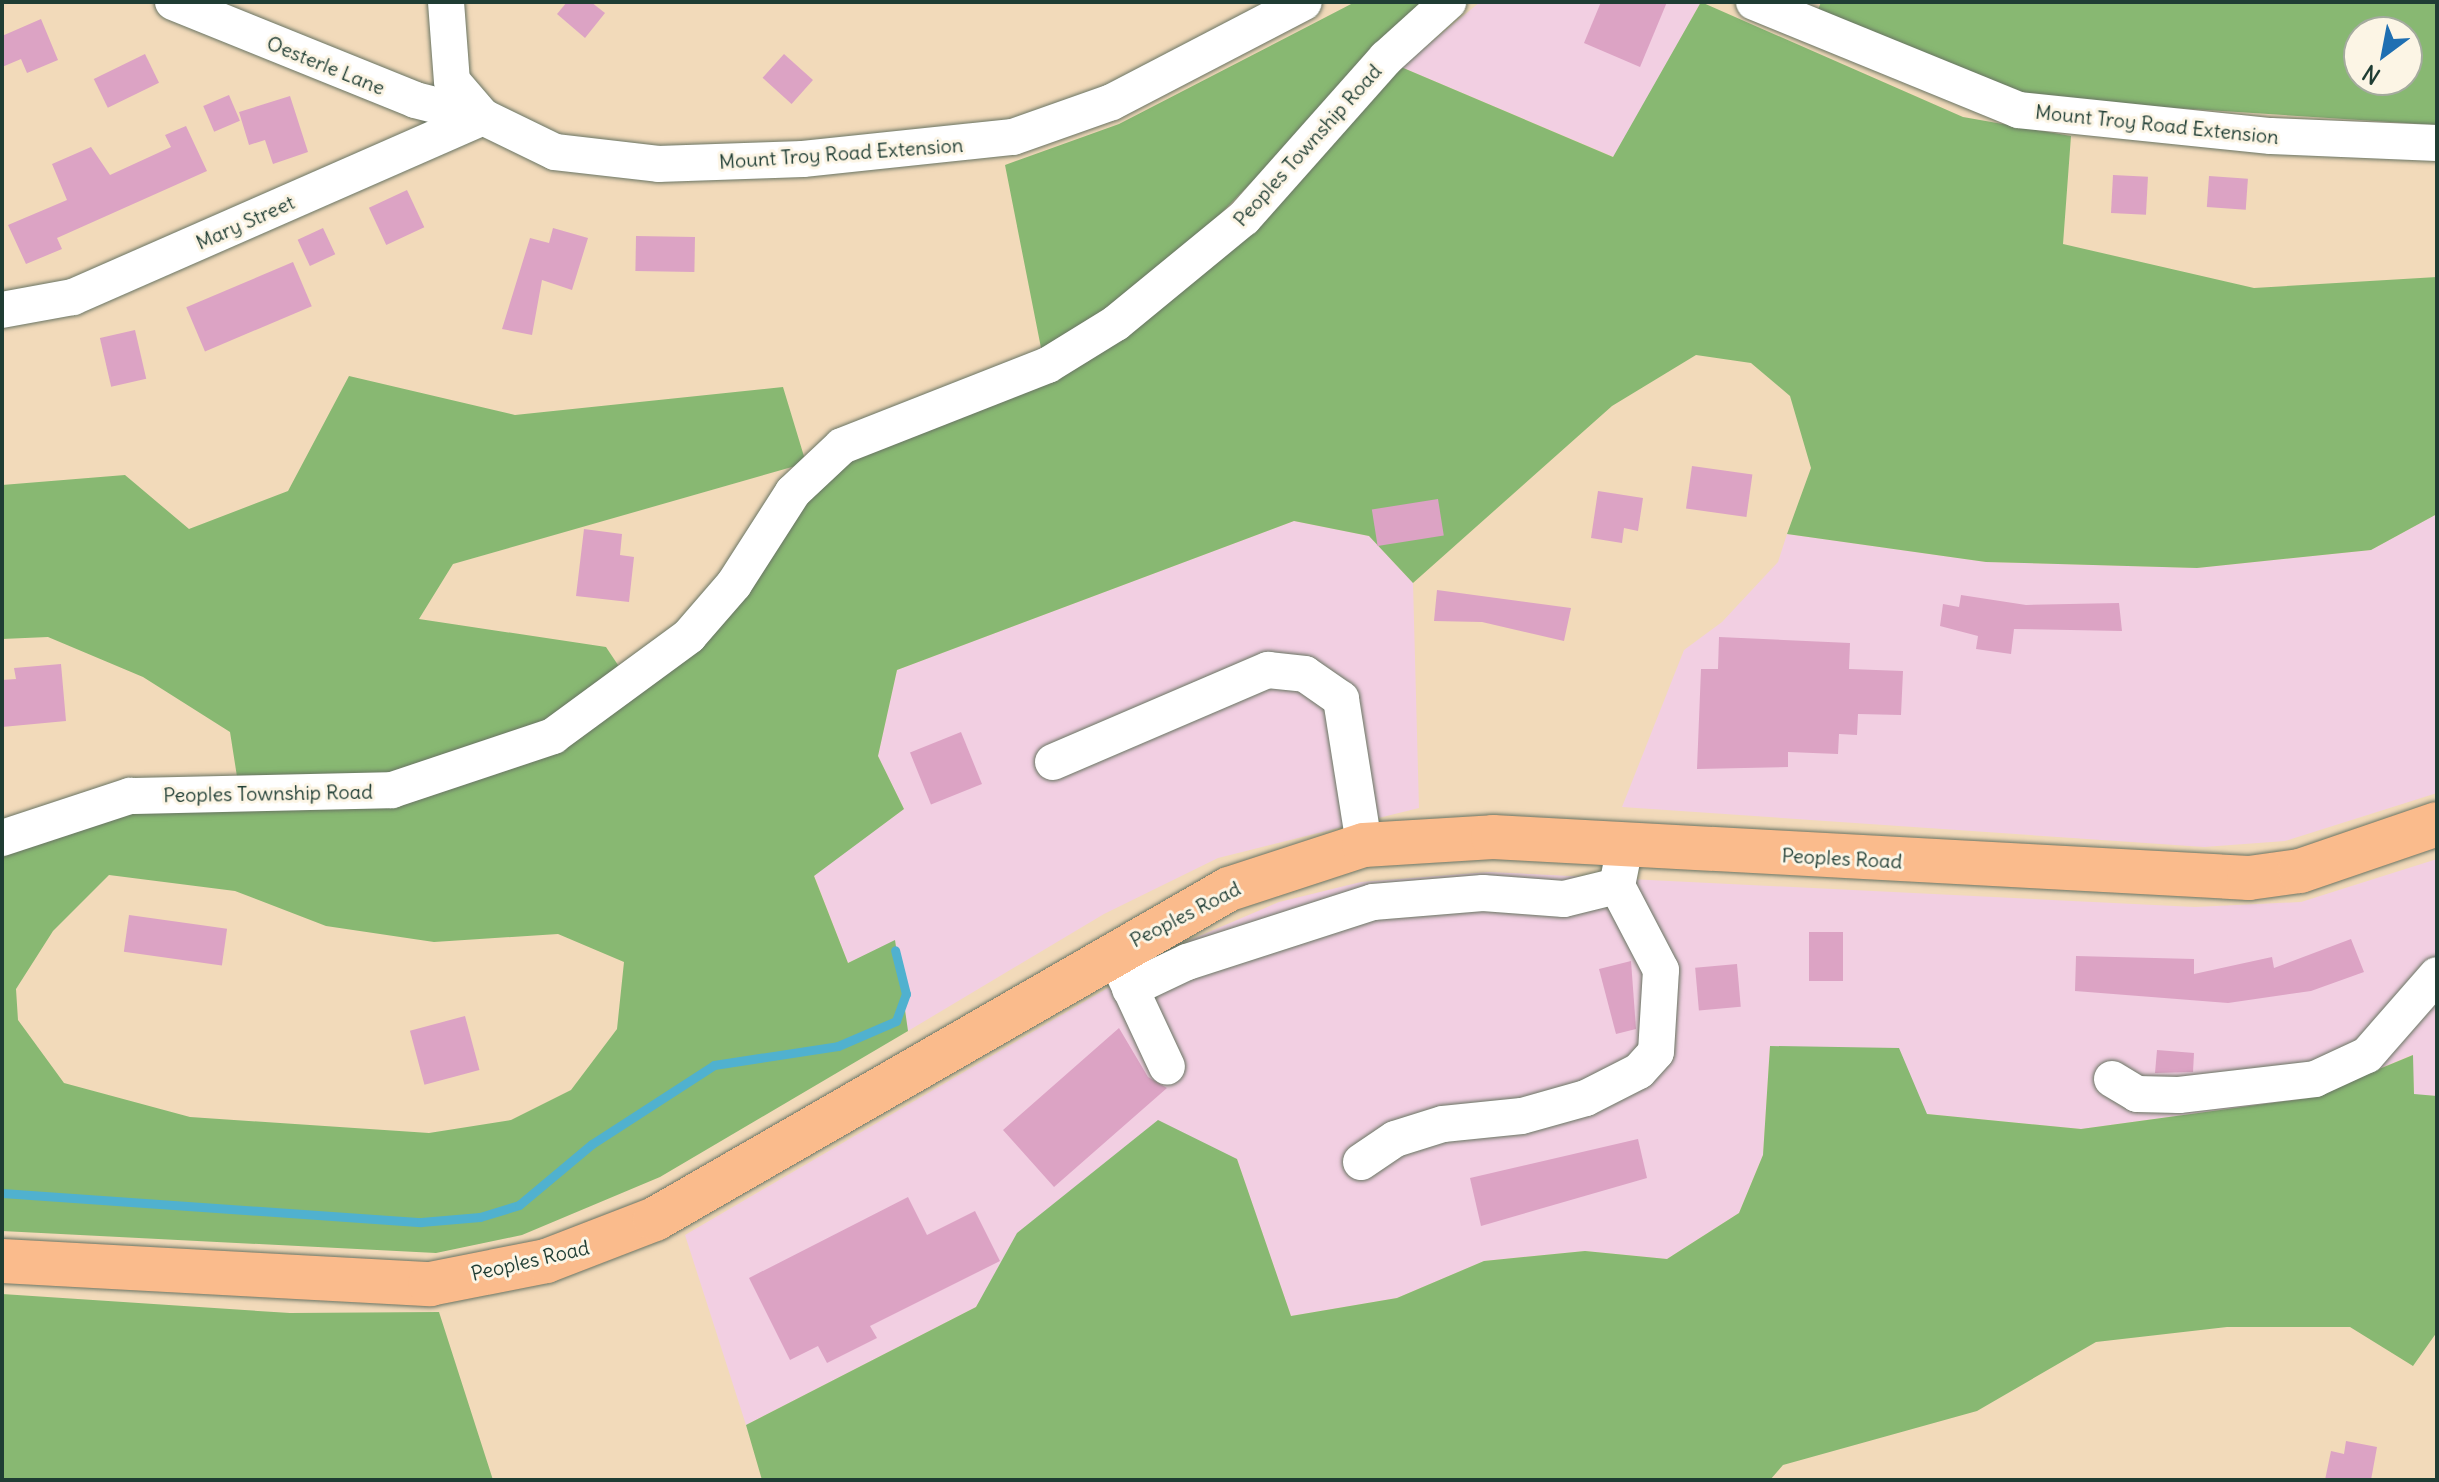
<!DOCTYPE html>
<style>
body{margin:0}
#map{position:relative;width:2439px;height:1482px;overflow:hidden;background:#f2daba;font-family:Delius,sans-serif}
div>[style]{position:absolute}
.built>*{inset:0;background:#f2cfe2}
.forest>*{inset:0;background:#88b872}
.stream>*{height:9px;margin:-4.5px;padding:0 4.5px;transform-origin:4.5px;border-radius:4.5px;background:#50b1cf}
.building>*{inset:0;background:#dca3c4;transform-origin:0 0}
.roads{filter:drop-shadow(0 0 2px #697463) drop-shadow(0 0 2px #697463)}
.minor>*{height:36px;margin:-18px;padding:0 18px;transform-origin:18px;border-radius:18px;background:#fff}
.major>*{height:44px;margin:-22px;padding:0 22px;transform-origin:22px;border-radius:22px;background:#fabb8c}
span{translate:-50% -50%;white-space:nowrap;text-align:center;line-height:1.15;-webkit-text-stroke:6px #fcf5e5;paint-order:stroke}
.street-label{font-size:20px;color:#1f3d34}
.frame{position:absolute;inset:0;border:4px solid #1f3d34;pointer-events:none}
.north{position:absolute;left:2343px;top:16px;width:80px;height:80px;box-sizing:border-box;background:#fcf5e5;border:2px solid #a4ab9e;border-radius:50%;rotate:212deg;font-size:22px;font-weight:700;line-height:32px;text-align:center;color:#1f3d34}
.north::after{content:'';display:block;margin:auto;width:28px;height:36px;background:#1f6fb2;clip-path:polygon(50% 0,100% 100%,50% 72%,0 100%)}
</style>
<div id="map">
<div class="built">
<i style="clip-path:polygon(1480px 2px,1701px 2px,1614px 157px,1401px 67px)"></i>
<i style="clip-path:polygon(2437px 514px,2437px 793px,2285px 841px,2204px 847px,1622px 807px,1684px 650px,1722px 622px,1778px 562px,1787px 534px,1986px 562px,2197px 568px,2371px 550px)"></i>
<i style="clip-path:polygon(1294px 521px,1369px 536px,1413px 583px,1419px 808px,1218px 858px,1104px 914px,908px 1031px,895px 941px,848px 963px,814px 875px,904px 809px,878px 756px,897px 670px)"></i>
<i style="clip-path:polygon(2437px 859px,2437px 1096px,2414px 1095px,2412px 1055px,2309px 1098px,2081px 1129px,1927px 1114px,1770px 1046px,1763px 1155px,1739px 1213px,1667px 1259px,1585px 1251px,1484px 1261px,1397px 1298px,1291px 1316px,1237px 1159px,998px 1271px,976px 1307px,746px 1425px,685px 1235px,1190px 940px,1279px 902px,1361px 882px,1489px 872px,2195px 907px,2301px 902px)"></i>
</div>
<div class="forest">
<i style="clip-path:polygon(1355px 2px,1429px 2px,1171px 264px,1042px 353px,1005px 165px,1119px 124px)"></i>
<i style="clip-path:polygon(evenodd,1701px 2px,1963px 117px,2071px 136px,2063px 244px,2254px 288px,2437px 277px,2437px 514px,2371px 550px,2197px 568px,1986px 562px,1787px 534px,1811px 468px,1790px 396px,1751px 363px,1696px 355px,1612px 406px,1413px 583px,1369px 536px,1294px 521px,897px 670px,878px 756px,904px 809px,814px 876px,848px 963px,895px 940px,908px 1031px,660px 1177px,522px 1235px,436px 1253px,2px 1231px,2px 850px,115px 812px,242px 808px,561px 741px,834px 467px,996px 402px,1401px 67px,1613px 157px,1701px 2px,109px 875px,235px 891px,326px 926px,434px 942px,558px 934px,624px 962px,617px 1029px,571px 1090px,511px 1120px,429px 1133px,190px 1117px,64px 1083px,18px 1020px,16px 989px,53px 931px,109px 875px)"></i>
<i style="clip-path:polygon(evenodd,1821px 2px,2437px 2px,2437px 125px,2020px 98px,1818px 10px,1821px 2px,2359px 32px,2407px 32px,2407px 80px,2359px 80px,2359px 32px)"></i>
<i style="clip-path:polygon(349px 376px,515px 415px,783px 387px,806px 463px,453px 564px,419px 619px,606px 647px,624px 674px,547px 723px,417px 772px,238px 783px,230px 732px,143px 677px,48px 637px,2px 639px,2px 485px,125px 475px,189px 529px,288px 491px)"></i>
<i style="clip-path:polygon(1770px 1046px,1899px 1048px,1927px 1114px,2081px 1129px,2309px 1098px,2413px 1055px,2414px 1094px,2437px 1096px,2437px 1332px,2413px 1366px,2350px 1327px,2227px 1327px,2096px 1342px,1977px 1411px,1783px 1465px,1770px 1480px,762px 1480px,746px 1425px,976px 1307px,1017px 1233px,1158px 1120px,1237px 1159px,1291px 1316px,1397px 1298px,1484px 1261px,1585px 1251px,1667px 1259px,1739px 1213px,1763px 1155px)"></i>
<i style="clip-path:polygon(2px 1294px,290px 1313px,439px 1312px,493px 1480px,2px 1480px)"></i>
</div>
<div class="stream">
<i style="left:2px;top:1193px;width:420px;rotate:4deg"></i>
<i style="left:421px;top:1222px;width:59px;rotate:-4.8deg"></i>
<i style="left:480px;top:1217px;width:41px;rotate:-17.1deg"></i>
<i style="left:519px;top:1205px;width:95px;rotate:-39.9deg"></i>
<i style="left:592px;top:1144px;width:145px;rotate:-32.9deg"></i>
<i style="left:714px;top:1065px;width:125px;rotate:-8.7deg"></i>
<i style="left:838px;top:1046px;width:63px;rotate:-23.3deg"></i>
<i style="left:896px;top:1021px;width:29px;rotate:-70deg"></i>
<i style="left:906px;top:994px;width:45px;rotate:-104deg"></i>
</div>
<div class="building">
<i style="clip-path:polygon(567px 2px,591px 2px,605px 13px,585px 38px,557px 14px)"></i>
<i style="clip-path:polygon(1601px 2px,1667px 2px,1640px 67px,1584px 43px)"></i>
<i style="clip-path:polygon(41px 19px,58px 60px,27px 73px,21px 59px,2px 67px,2px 36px)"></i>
<i style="left:145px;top:54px;width:32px;height:57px;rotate:64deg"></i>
<i style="left:784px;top:54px;width:39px;height:32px;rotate:42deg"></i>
<i style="left:229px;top:95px;width:28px;height:28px;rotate:67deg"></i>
<i style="clip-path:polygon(290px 96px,308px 152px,273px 164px,265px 140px,249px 145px,239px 112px)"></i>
<i style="clip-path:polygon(186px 126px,207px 171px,57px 238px,62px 249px,26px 264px,8px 225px,67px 200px,52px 164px,91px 147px,110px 175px,171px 147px,165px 135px)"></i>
<i style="left:2113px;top:175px;width:35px;height:38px;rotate:3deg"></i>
<i style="left:2209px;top:176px;width:39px;height:31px;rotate:4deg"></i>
<i style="left:407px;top:190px;width:41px;height:42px;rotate:65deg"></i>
<i style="left:323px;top:228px;width:29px;height:28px;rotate:65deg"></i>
<i style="clip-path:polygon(553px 228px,588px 238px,572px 290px,542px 280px,532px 335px,502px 329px,530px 238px,549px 243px)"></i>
<i style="left:636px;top:236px;width:59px;height:35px;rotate:1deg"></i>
<i style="left:293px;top:262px;width:48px;height:116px;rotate:67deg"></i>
<i style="left:135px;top:330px;width:50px;height:36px;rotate:77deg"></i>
<i style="left:1692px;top:466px;width:61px;height:43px;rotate:8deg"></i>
<i style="clip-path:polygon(1598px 491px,1643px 498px,1638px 531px,1624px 528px,1622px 543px,1591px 538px)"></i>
<i style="left:1438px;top:499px;width:37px;height:67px;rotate:81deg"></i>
<i style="clip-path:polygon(584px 529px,622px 534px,620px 555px,634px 557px,629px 602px,576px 596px)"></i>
<i style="clip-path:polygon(1437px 590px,1571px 608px,1564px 641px,1482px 622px,1434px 621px)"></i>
<i style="clip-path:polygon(1961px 595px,2026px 605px,2119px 603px,2122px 631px,2014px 629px,2011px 654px,1976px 649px,1978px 636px,1940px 626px,1943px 604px,1959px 607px)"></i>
<i style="clip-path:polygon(1719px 637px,1850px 643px,1849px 669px,1903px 671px,1901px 715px,1858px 714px,1857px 735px,1839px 734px,1838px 754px,1788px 752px,1788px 767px,1697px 769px,1701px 669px,1718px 669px)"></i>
<i style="clip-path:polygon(61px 664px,66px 721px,2px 727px,2px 680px,16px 679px,14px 668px)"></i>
<i style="left:961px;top:732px;width:56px;height:55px;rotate:68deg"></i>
<i style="left:129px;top:915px;width:99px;height:37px;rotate:8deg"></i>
<i style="left:1809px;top:932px;width:34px;height:49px"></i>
<i style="clip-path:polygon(2351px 939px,2364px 972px,2311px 991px,2228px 1003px,2075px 991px,2076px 956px,2194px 959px,2194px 974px,2272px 957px,2274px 968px)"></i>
<i style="clip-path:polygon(1631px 961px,1636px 1029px,1616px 1034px,1599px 969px)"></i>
<i style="left:1737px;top:964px;width:43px;height:42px;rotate:85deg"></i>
<i style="left:465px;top:1016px;width:56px;height:57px;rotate:75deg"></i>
<i style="clip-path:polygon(1119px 1028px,1148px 1077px,1167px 1088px,1054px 1187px,1003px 1130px)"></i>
<i style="clip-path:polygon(2157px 1050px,2194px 1053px,2193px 1072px,2155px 1073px)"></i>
<i style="clip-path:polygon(1638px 1139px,1647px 1178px,1481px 1226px,1470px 1178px)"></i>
<i style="clip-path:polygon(908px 1197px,927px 1235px,975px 1211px,1000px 1261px,870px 1326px,877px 1338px,827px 1363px,818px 1346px,790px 1360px,749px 1278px)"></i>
<i style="clip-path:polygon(2346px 1441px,2377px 1447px,2371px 1480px,2325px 1480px,2331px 1451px,2344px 1454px)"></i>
</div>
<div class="roads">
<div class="minor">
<i style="left:173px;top:2px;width:261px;rotate:22deg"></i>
<i style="left:415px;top:100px;width:70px;rotate:14deg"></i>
<i style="left:446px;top:2px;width:79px;rotate:85.7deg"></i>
<i style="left:452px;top:81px;width:48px;rotate:49.3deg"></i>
<i style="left:483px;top:117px;width:80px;rotate:25.9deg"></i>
<i style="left:555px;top:152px;width:104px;rotate:6.6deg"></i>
<i style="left:658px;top:164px;width:145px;rotate:-2deg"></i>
<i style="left:803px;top:159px;width:211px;rotate:-6deg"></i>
<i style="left:1013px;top:137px;width:105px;rotate:-19.5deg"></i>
<i style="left:1112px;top:102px;width:216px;rotate:-27.5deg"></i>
<i style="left:1754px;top:2px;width:285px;rotate:22.2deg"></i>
<i style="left:2018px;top:110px;width:254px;rotate:5.9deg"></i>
<i style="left:2271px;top:136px;width:166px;rotate:2.4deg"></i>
<i style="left:2px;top:310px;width:72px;rotate:-10.4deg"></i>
<i style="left:73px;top:297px;width:448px;rotate:-23.7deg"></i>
<i style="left:1053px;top:762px;width:234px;rotate:-23.2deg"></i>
<i style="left:1268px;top:670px;width:37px;rotate:6deg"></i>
<i style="left:1305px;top:674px;width:44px;rotate:34.8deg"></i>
<i style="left:1341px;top:699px;width:148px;rotate:81deg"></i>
<i style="left:2px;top:838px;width:135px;rotate:-18.2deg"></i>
<i style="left:130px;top:796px;width:262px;rotate:-1.3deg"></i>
<i style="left:392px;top:790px;width:170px;rotate:-18.5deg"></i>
<i style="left:553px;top:736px;width:169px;rotate:-36.3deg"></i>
<i style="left:689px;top:636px;width:69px;rotate:-49.1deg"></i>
<i style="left:734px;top:584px;width:109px;rotate:-57.3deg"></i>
<i style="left:793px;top:492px;width:67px;rotate:-43.2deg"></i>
<i style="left:842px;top:446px;width:221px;rotate:-21.5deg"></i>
<i style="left:1048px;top:365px;width:80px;rotate:-31.7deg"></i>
<i style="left:1116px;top:323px;width:166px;rotate:-39.4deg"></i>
<i style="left:1244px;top:218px;width:214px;rotate:-48.4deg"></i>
<i style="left:1386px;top:58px;width:84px;rotate:-42.1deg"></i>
<i style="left:1120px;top:966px;width:111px;rotate:65deg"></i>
<i style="left:1130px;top:989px;width:63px;rotate:-25.3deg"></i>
<i style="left:1187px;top:962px;width:195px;rotate:-17.9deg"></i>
<i style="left:1373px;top:902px;width:110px;rotate:-4.7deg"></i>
<i style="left:1483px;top:893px;width:81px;rotate:4.2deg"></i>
<i style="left:1564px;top:899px;width:55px;rotate:-13.8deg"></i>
<i style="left:2112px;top:1079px;width:29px;rotate:31deg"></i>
<i style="left:2137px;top:1094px;width:42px;rotate:1.4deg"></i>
<i style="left:2179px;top:1095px;width:137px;rotate:-6.7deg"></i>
<i style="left:2315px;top:1079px;width:57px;rotate:-24.8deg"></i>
<i style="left:2367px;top:1055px;width:106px;rotate:-48.8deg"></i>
<i style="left:1361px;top:1162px;width:41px;rotate:-34.1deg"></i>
<i style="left:1395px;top:1139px;width:50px;rotate:-17.4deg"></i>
<i style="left:1443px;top:1124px;width:79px;rotate:-5.8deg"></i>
<i style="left:1522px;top:1116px;width:66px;rotate:-15.7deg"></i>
<i style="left:1586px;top:1098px;width:59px;rotate:-27deg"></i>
<i style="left:1639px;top:1071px;width:25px;rotate:-48deg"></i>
<i style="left:1656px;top:1052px;width:82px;rotate:-86.5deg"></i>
<i style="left:1661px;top:970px;width:95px;rotate:-117.6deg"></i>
<i style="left:1617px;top:886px;width:41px;rotate:-78.7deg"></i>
</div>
<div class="major">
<i style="left:2px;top:1261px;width:429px;rotate:3.1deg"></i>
<i style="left:430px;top:1284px;width:118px;rotate:-11.2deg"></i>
<i style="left:546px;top:1261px;width:117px;rotate:-21.1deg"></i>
<i style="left:655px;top:1219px;width:662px;rotate:-29.9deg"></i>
<i style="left:1229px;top:889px;width:142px;rotate:-18.1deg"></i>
<i style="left:1364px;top:845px;width:129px;rotate:-3.5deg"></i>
<i style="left:1493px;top:837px;width:757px;rotate:3.1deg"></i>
<i style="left:2249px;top:878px;width:51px;rotate:-7.8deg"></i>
<i style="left:2300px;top:871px;width:145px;rotate:-18.9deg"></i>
</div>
</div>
<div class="street-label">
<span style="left:326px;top:65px;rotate:22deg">Oesterle Lane</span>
<span style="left:2157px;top:124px;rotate:6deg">Mount Troy Road Extension</span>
<span style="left:1307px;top:145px;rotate:-48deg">Peoples Township Road</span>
<span style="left:841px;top:153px;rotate:-4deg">Mount Troy Road Extension</span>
<span style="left:245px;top:222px;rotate:-24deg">Mary Street</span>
<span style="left:268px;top:793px;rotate:-1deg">Peoples Township Road</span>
<span style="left:1842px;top:858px;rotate:3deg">Peoples Road</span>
<span style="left:1185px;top:914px;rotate:-27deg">Peoples Road</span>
<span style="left:530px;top:1260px;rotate:-13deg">Peoples Road</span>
</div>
<div class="frame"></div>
<div class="north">N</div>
</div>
